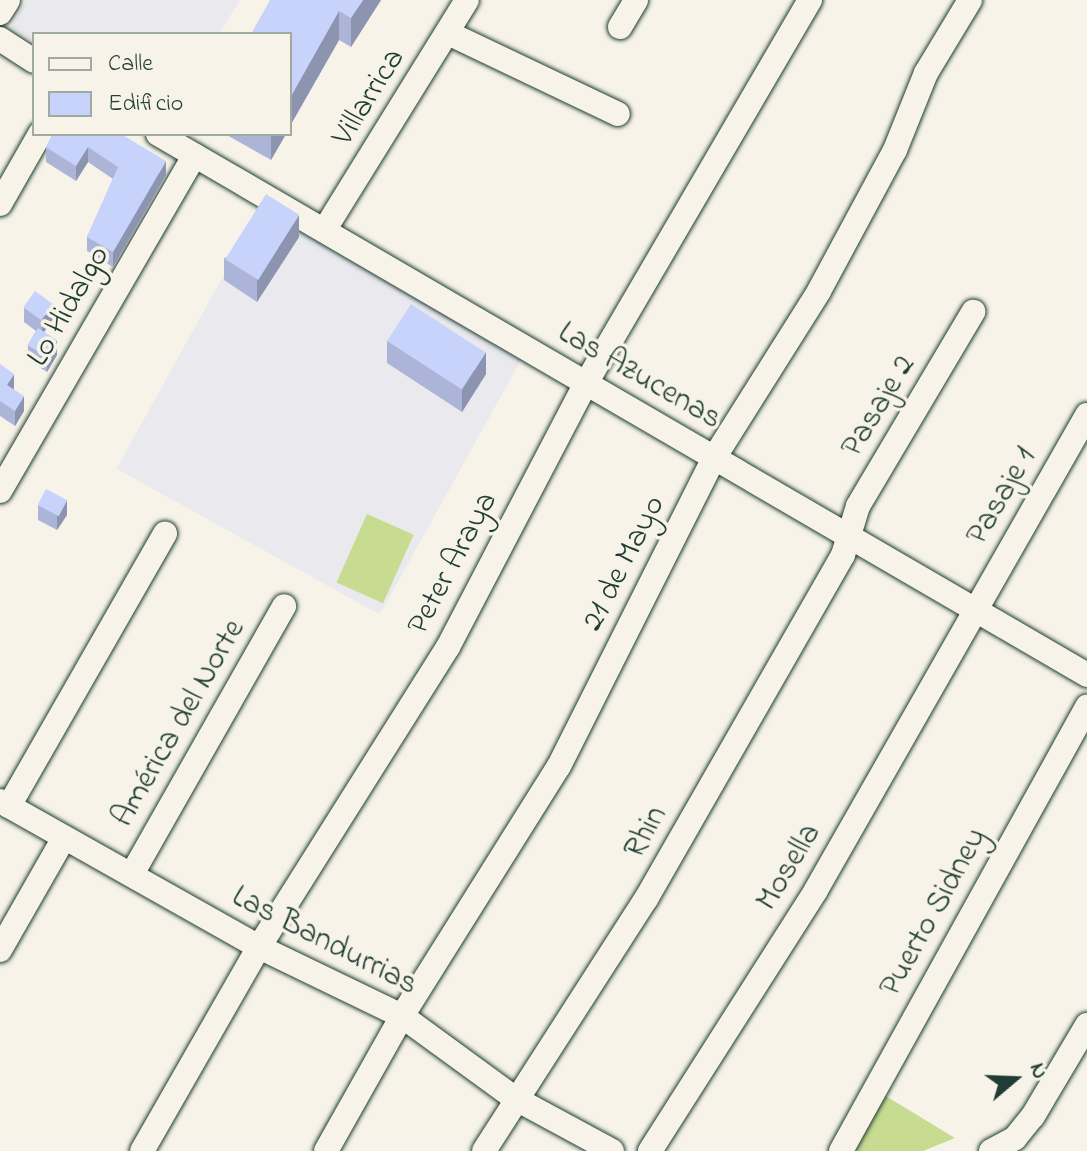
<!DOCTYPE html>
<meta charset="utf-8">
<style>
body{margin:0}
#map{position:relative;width:1087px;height:1151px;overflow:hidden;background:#f7f3e8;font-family:"Indie Flower",sans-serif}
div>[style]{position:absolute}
.built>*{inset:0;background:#e9e9ee;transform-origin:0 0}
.green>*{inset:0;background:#c8dc91;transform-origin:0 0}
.roads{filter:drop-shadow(0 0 2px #1f3d34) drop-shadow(0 0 2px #1f3d34)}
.minor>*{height:24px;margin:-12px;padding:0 12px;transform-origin:12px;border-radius:12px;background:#f7f3e8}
.wall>*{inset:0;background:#acb5d8}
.shaded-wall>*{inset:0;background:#8c94b0}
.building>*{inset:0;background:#c8d3fb;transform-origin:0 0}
span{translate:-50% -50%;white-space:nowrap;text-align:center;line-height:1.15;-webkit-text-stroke:7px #f7f3e8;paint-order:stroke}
.street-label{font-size:32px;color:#1f3d34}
.legend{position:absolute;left:32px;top:32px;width:260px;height:104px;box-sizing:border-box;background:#f7f3e8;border:2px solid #a1aaa0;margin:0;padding:10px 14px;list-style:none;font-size:24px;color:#1f3d34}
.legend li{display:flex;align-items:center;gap:16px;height:40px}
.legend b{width:40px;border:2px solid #a1aaa0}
.north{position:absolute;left:975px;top:1039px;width:80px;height:80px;-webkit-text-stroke:6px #f7f3e8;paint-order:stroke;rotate:71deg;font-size:22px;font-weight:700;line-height:32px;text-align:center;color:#1f3d34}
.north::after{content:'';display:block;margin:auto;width:28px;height:36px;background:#1f3d34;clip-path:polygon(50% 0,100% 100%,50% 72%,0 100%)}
</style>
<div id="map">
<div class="built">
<i style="clip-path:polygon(26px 0,240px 0,219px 34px,34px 34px,34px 42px,11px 27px)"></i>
<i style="left:261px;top:208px;width:301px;height:298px;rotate:29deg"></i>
</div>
<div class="green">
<i style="left:367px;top:514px;width:51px;height:75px;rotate:24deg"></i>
<i style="clip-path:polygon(884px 1095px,955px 1138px,923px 1151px,856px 1151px)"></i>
</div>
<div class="roads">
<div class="minor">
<i style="left:0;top:13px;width:15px;rotate:-58deg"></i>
<i style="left:620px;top:27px;width:31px;rotate:-59deg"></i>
<i style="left:448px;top:33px;width:188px;rotate:25.5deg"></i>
<i style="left:0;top:39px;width:40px;rotate:32.9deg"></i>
<i style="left:158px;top:134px;width:1075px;rotate:30.21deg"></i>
<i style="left:0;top:204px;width:81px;rotate:-60.3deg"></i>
<i style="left:325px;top:229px;width:269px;rotate:-58.2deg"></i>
<i style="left:0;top:491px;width:388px;rotate:-59.9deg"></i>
<i style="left:0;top:801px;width:297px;rotate:29.4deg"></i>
<i style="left:259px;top:947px;width:159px;rotate:25.8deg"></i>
<i style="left:402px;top:1016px;width:141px;rotate:36.1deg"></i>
<i style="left:516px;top:1099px;width:109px;rotate:28.4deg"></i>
<i style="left:9px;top:806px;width:314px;rotate:-60.2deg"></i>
<i style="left:132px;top:874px;width:308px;rotate:-60.4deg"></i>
<i style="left:0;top:950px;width:129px;rotate:-60.3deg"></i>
<i style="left:142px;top:1151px;width:235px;rotate:-60.2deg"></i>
<i style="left:259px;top:947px;width:355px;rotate:-57.8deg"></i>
<i style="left:448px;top:647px;width:296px;rotate:-62.4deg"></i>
<i style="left:585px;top:385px;width:446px;rotate:-59.7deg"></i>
<i style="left:326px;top:1151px;width:155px;rotate:-60.6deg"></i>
<i style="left:402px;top:1016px;width:295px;rotate:-57.9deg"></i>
<i style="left:559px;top:766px;width:345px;rotate:-63.3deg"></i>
<i style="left:714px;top:458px;width:197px;rotate:-57.8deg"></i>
<i style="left:819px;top:291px;width:160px;rotate:-61.7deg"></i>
<i style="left:895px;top:150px;width:83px;rotate:-68.1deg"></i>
<i style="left:926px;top:73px;width:85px;rotate:-58.9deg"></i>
<i style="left:484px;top:1151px;width:300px;rotate:-57.3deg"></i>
<i style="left:646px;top:899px;width:396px;rotate:-60.2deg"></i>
<i style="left:843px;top:555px;width:51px;rotate:-73deg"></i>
<i style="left:858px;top:506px;width:226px;rotate:-59.3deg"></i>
<i style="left:650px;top:1151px;width:309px;rotate:-57.5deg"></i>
<i style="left:816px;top:890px;width:547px;rotate:-60.29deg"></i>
<i style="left:841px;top:1151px;width:508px;rotate:-61.01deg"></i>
<i style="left:991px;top:1151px;width:27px;rotate:-28deg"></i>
<i style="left:1015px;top:1138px;width:28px;rotate:-51deg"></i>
<i style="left:1033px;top:1116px;width:106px;rotate:-59.3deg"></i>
</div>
</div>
<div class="wall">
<i style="clip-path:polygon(381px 0,351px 47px,339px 40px,290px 126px,290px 34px,251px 34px)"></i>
<i style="clip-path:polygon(53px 134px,166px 175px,113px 267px,87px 251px,87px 237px,113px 179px,88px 162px,76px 181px,46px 162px,46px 147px)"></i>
<i style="clip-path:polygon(225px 134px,286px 134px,271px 160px)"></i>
<i style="clip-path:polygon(299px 237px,257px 302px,224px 280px,224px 258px)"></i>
<i style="clip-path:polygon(24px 308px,53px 319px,44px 332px,57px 355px,47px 372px,28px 360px,28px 345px,36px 331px,24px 322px)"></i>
<i style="clip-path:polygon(387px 341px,486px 374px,462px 412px,387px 363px)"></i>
<i style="clip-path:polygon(0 364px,24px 411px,15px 426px,0 416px)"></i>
<i style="clip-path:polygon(38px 505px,67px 515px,57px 530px,38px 520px)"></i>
</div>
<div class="shaded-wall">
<i style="clip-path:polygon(363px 0,381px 0,351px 47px,351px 18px)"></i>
<i style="clip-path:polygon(339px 11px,339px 40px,290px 126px,290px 98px)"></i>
<i style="clip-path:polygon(271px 134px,286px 134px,271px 160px)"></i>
<i style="clip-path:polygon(88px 147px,88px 162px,76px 181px,76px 166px)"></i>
<i style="clip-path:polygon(166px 161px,166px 175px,113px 267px,113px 252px)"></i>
<i style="clip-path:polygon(299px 215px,299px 237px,257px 302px,257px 280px)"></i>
<i style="clip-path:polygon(53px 304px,53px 319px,42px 335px,42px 320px)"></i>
<i style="clip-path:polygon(57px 340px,57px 355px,47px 372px,47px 357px)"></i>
<i style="clip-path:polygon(486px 352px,486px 374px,462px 412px,462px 390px)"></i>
<i style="clip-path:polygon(14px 374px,14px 389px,7px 400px,7px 385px)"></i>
<i style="clip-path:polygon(24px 396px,24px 411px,15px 426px,15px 411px)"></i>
<i style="clip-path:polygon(67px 500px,67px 515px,57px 530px,57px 515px)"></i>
</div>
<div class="building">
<i style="clip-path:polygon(270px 0,363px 0,351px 18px,339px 11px,290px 98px,290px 34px,251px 34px)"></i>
<i style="clip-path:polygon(53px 134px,121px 134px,166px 161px,113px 252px,87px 237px,118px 167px,88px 147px,76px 166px,46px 147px)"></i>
<i style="left:266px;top:194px;width:39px;height:77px;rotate:32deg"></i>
<i style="left:35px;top:291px;width:22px;height:20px;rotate:36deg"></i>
<i style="left:411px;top:304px;width:89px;height:44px;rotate:33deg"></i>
<i style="left:38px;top:328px;width:22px;height:20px;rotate:32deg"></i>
<i style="clip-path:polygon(0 364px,14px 374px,7px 385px,24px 396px,15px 411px,0 401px)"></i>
<i style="left:46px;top:489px;width:24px;height:18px;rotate:28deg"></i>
</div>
<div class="street-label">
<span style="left:370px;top:98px;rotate:-58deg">Villarrica</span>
<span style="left:70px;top:307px;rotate:-60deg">Lo Hidalgo</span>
<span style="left:639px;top:377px;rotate:30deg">Las Azucenas</span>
<span style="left:880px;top:407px;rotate:-59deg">Pasaje 2</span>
<span style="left:1003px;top:497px;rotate:-60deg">Pasaje 1</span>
<span style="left:454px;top:564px;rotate:-62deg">Peter Araya</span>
<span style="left:625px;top:564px;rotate:-63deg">21 de Mayo</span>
<span style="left:180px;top:724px;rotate:-60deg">América del Norte</span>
<span style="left:647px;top:833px;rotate:-60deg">Rhin</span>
<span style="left:790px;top:868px;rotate:-59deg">Mosella</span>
<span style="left:935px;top:913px;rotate:-61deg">Puerto Sidney</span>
<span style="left:324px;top:942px;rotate:27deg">Las Bandurrias</span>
</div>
<ul class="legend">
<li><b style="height:10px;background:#f7f3e8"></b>Calle</li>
<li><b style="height:22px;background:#c8d3fb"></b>Edificio</li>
</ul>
<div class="north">N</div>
</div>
